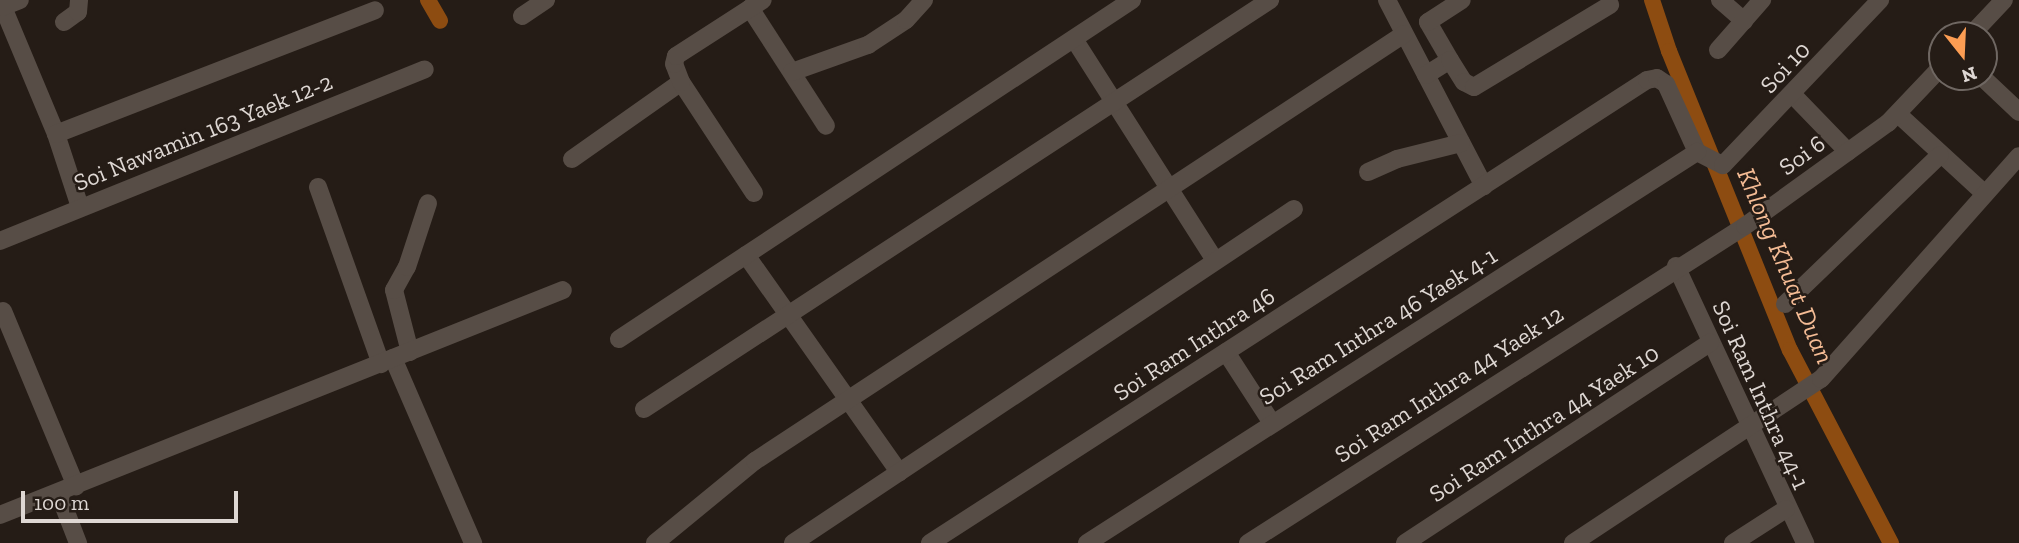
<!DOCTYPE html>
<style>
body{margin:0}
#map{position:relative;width:2019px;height:543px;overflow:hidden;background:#251c16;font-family:"Zilla Slab",serif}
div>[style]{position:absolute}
.canal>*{height:16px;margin:-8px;padding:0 8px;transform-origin:8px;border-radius:8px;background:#8d4c11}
.minor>*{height:18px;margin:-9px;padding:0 9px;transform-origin:9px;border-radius:9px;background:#574d46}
span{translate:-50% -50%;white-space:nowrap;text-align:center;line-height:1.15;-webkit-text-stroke:5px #251c16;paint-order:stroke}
.street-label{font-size:24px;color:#ded7d3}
.water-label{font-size:26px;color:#f5bc95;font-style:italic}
.north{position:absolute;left:1928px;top:21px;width:70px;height:70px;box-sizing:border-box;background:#251c16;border:2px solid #6f6762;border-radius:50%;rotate:162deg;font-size:19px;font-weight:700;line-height:28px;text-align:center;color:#ded7d3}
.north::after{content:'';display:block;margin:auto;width:24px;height:32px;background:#fc9d53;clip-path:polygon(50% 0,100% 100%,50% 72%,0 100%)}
.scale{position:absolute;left:21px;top:491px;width:217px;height:32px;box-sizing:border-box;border:4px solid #ded7d3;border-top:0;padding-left:9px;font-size:21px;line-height:24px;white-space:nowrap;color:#ded7d3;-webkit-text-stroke:5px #251c16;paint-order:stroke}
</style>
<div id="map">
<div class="canal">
<i style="left:428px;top:0;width:24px;rotate:60deg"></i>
<i style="left:1652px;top:0;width:54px;rotate:71.6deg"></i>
<i style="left:1669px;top:51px;width:323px;rotate:68deg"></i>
<i style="left:1790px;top:350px;width:218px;rotate:62.4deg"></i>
</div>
<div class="minor">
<i style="left:0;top:0;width:145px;rotate:67.3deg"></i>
<i style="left:56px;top:134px;width:77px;rotate:71.8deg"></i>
<i style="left:1387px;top:0;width:210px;rotate:62.5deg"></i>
<i style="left:1720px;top:0;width:32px;rotate:41deg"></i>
<i style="left:2px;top:7px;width:19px;rotate:-21deg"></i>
<i style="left:750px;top:8px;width:140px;rotate:57.2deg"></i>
<i style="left:522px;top:16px;width:29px;rotate:-34deg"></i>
<i style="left:64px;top:22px;width:17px;rotate:-36deg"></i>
<i style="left:78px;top:12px;width:12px;rotate:-85deg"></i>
<i style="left:1971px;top:35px;width:48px;rotate:-46.7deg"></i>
<i style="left:1074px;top:39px;width:262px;rotate:57.5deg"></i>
<i style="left:1718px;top:50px;width:67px;rotate:-48.7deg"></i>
<i style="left:1450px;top:60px;width:44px;rotate:-120.1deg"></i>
<i style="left:1428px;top:22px;width:40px;rotate:-32.9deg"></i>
<i style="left:792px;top:72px;width:81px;rotate:-19.6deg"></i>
<i style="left:868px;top:45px;width:45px;rotate:-33.3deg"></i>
<i style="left:906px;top:20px;width:27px;rotate:-48deg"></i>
<i style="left:1426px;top:75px;width:28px;rotate:-32deg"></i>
<i style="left:1450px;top:60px;width:26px;rotate:58deg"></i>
<i style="left:1464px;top:82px;width:11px;rotate:27deg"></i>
<i style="left:1474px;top:87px;width:159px;rotate:-31.1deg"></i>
<i style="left:1982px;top:77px;width:51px;rotate:43.4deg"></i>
<i style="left:1793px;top:95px;width:79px;rotate:46deg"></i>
<i style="left:1898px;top:114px;width:118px;rotate:42.6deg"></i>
<i style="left:56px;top:134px;width:342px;rotate:-21.2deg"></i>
<i style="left:572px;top:159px;width:133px;rotate:-35.2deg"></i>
<i style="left:1368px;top:172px;width:32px;rotate:-24deg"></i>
<i style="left:1397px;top:159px;width:66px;rotate:-14deg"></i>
<i style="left:318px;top:187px;width:188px;rotate:70.4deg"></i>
<i style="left:754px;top:193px;width:133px;rotate:-123.3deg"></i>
<i style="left:681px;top:82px;width:19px;rotate:-111deg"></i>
<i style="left:674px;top:64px;width:8px;rotate:-76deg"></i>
<i style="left:676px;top:56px;width:103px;rotate:-32.8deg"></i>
<i style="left:0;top:241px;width:458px;rotate:-22deg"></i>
<i style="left:746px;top:255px;width:266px;rotate:54.8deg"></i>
<i style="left:1676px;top:266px;width:306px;rotate:65deg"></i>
<i style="left:1785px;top:304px;width:215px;rotate:-43.9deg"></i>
<i style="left:3px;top:311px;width:190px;rotate:67.4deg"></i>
<i style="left:619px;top:339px;width:615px;rotate:-33.46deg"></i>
<i style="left:410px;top:352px;width:64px;rotate:-104.5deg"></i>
<i style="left:394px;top:290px;width:26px;rotate:-61deg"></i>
<i style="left:407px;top:267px;width:67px;rotate:-71.8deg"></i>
<i style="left:1226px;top:352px;width:85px;rotate:57.1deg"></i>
<i style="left:393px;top:358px;width:202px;rotate:66.6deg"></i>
<i style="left:644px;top:409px;width:748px;rotate:-33.16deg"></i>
<i style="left:59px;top:494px;width:53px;rotate:68.8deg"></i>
<i style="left:0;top:515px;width:606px;rotate:-21.78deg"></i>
<i style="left:655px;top:543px;width:129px;rotate:-39.4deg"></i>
<i style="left:755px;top:461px;width:777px;rotate:-33.34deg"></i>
<i style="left:793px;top:543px;width:602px;rotate:-33.69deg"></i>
<i style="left:930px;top:543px;width:853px;rotate:-32.85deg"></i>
<i style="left:1647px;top:80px;width:10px;rotate:-11deg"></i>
<i style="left:1657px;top:78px;width:11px;rotate:34deg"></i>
<i style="left:1666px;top:84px;width:75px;rotate:65.5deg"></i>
<i style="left:1697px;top:152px;width:29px;rotate:27deg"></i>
<i style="left:1723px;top:165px;width:228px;rotate:-46.4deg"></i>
<i style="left:1087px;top:543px;width:725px;rotate:-32.66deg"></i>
<i style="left:1248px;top:543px;width:589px;rotate:-32.53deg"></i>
<i style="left:1745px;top:226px;width:176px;rotate:-35.8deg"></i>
<i style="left:1888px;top:123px;width:79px;rotate:-46.5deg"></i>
<i style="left:1405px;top:543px;width:365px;rotate:-33.3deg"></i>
<i style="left:1573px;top:543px;width:297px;rotate:-33.5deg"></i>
<i style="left:1821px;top:379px;width:298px;rotate:-48.4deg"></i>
<i style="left:1733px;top:543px;width:63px;rotate:-32.7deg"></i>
</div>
<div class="street-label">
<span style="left:1785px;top:67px;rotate:-47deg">Soi 10</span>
<span style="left:203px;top:132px;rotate:-22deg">Soi Nawamin 163 Yaek 12-2</span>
<span style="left:1802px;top:155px;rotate:-36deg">Soi 6</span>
<span style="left:1378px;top:326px;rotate:-32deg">Soi Ram Inthra 46 Yaek 4-1</span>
<span style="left:1194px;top:344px;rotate:-33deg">Soi Ram Inthra 46</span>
<span style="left:1449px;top:384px;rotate:-33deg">Soi Ram Inthra 44 Yaek 12</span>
<span style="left:1761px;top:395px;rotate:66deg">Soi Ram Inthra 44-1</span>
<span style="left:1544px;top:423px;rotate:-33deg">Soi Ram Inthra 44 Yaek 10</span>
</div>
<div class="water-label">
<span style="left:1785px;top:266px;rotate:67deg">Khlong Khuat Duan</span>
</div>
<div class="north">N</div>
<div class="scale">100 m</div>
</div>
